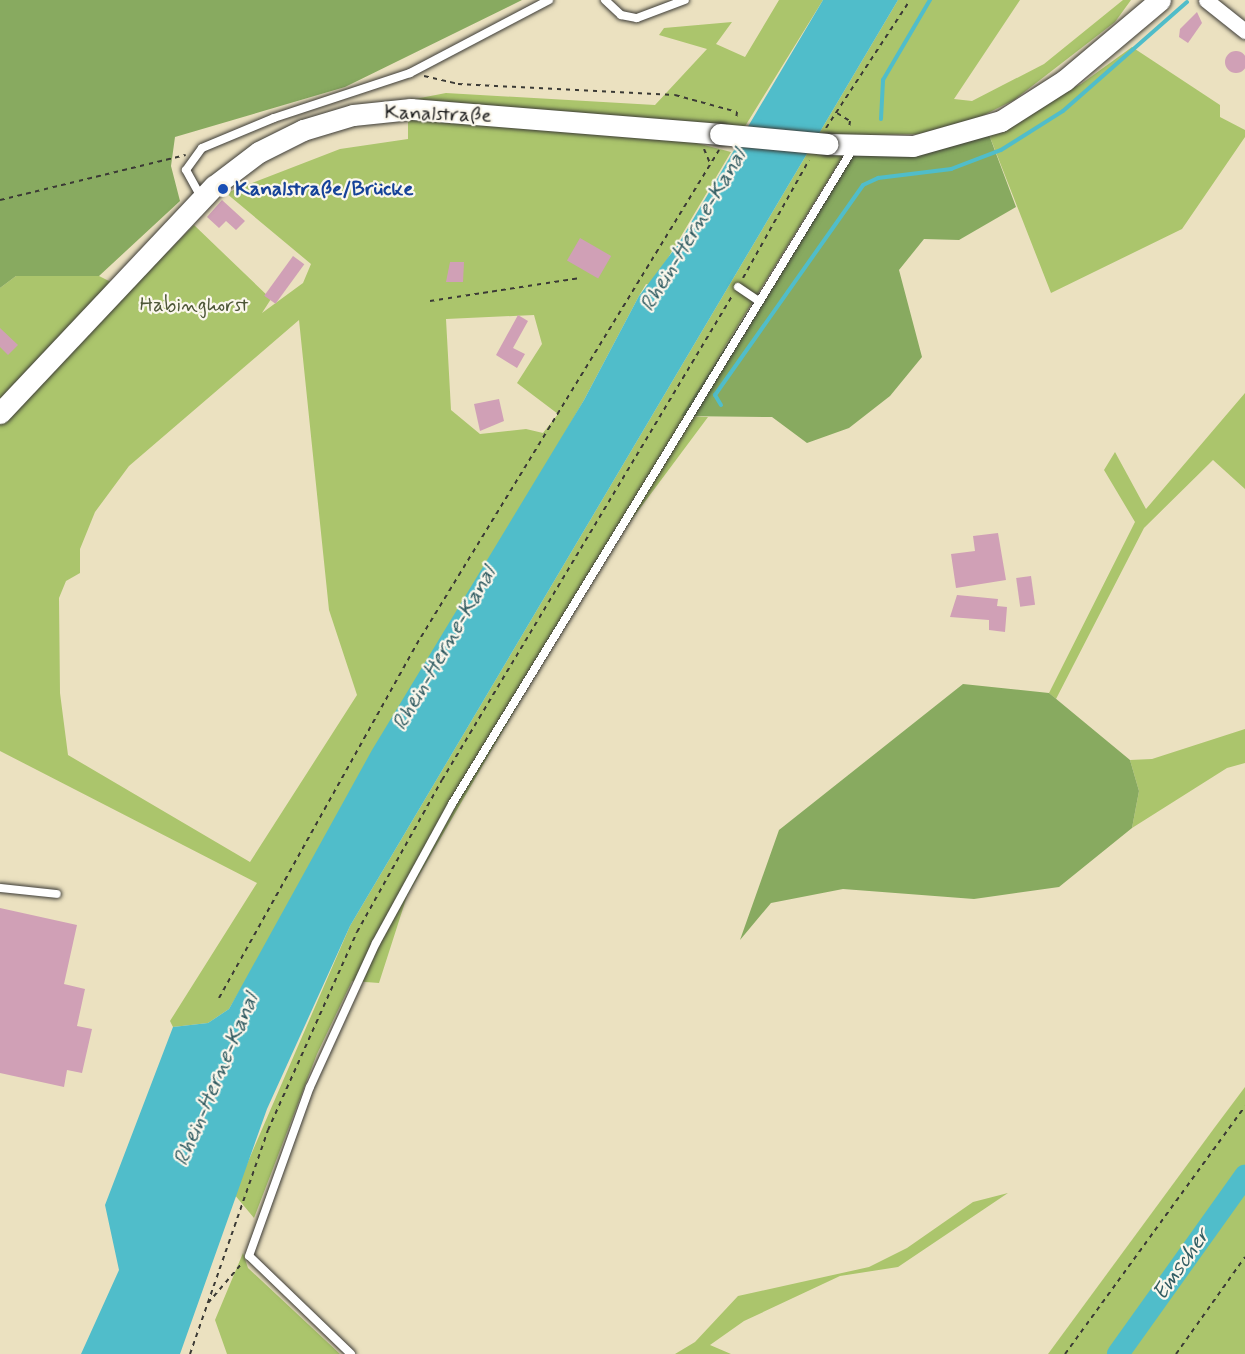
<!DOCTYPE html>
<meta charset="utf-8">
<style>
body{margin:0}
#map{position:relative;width:1245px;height:1354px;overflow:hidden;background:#ebe1c0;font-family:Mynerve,sans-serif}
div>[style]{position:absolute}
.green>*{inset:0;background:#abc56c}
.forest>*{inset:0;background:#88aa60}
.water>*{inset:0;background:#50bdca}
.stream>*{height:4px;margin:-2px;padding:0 2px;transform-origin:2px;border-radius:2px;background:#50bdca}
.river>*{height:22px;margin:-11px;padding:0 11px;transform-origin:11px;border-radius:11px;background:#50bdca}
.building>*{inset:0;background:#d0a0b6;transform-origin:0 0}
.round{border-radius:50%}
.path>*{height:2px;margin-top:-1px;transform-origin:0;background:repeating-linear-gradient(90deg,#3b3a35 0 4.5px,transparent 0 9px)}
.roads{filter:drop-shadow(0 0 2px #3b3a35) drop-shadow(0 0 2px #3b3a35)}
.service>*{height:8px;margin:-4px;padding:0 4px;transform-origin:4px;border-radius:4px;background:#fff}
.minor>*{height:15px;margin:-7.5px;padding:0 7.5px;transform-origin:7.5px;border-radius:7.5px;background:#fff}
.secondary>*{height:21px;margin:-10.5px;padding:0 10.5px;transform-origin:10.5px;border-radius:10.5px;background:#fff}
.bridges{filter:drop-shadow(0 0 2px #3b3a35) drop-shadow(0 0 2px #3b3a35)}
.secondary-bridge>*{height:21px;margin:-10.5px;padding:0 10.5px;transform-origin:10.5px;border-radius:10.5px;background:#fff}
.dots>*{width:16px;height:16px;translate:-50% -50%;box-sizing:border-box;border:3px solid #fbf7ec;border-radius:50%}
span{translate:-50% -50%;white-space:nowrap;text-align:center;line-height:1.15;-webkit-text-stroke:4.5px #fbf7ec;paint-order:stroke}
.street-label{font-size:21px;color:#1c1c1c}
.transit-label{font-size:21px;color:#164399;font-weight:700}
.left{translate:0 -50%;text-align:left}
.park-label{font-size:21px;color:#4e5738}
.water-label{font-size:22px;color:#315c62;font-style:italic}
</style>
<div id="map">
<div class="green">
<i style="clip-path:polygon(779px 0,823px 0,744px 128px,415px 99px,446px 93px,655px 105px,707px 49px,659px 35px,664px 28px,732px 22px,716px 44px,745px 57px)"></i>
<i style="clip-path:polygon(898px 0,1020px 0,954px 99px,972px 101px,1044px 64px,1123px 0,1131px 0,1115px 22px,1014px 100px,976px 119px,929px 134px,856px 135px,682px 416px,708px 417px,603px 558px,407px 896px,379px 983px,352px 981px,317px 1054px,254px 1218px,234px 1194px,350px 926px)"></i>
<i style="clip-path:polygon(1132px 47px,1220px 105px,1220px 117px,1245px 130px,1245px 137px,1182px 229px,1051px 293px,988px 132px,1081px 84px)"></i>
<i style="clip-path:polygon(evenodd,408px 117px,689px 141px,731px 152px,652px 285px,646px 284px,639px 296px,584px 400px,229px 1009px,208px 1023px,173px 1027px,170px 1021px,257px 883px,0 751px,0 288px,16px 276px,99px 276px,129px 291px,194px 225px,271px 299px,262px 313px,303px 283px,311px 264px,226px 193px,340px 149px,408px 139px,408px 117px,534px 315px,542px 344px,517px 383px,558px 414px,543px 433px,526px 429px,480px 434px,451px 410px,446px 319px,534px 315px,408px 117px,299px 320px,329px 610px,357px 695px,250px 862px,68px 755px,60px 693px,59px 598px,66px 581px,80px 573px,80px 549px,95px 512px,129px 466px,299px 320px)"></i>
<i style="clip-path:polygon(1245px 393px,1245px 489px,1213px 460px,1144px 528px,1056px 699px,1049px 693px,1135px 522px,1104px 470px,1115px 452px,1146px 509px)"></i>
<i style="clip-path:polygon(1245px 729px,1245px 763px,1227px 768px,1132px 828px,1139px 791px,1130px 760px,1152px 759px)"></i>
<i style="clip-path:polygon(1245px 1087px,1245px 1354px,1048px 1354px,1215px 1127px)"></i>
<i style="clip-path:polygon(1008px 1193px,898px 1267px,840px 1276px,744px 1321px,710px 1345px,731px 1354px,675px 1354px,695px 1342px,738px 1296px,869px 1267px,907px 1248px,973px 1202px)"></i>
<i style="clip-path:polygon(243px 1253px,248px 1268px,340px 1354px,227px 1354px,215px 1320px)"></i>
</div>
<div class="forest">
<i style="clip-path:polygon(0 0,522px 0,345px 87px,175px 137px,171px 166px,180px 201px,99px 276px,16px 276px,0 288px)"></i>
<i style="clip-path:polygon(988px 132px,1016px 207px,959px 240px,924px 239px,899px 270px,922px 357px,890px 396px,849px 428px,807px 443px,772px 417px,681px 416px,854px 146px)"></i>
<i style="clip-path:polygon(963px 684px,1049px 693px,1130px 760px,1139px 791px,1132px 828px,1059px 887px,974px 899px,843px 889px,771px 903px,740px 940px,779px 830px)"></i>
</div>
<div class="water">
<i style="clip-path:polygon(823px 0,898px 0,350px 926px,267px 1109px,180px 1354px,81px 1354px,119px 1270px,105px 1205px,173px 1027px,208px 1023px,229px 1009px,372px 750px,584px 400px,639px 296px,679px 243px)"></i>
</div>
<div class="stream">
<i style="left:881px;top:119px;width:39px;rotate:-87deg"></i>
<i style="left:883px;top:80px;width:93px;rotate:-59.6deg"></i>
<i style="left:721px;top:405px;width:12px;rotate:-121deg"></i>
<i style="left:715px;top:395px;width:257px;rotate:-54.8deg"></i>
<i style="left:863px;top:185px;width:17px;rotate:-25deg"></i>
<i style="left:878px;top:178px;width:74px;rotate:-7deg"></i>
<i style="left:951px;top:169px;width:53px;rotate:-20.8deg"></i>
<i style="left:1001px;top:150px;width:73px;rotate:-32.2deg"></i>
<i style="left:1063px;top:111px;width:165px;rotate:-41.3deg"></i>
</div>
<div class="river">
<i style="left:1118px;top:1354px;width:219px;rotate:-54.5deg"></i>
</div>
<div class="building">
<i style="clip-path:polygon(1197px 12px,1202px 23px,1188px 43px,1179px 37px,1180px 29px)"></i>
<i class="round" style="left:1225px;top:51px;width:22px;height:22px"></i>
<i style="clip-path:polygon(222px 200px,245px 221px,236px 230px,226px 221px,219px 228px,207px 217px)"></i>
<i style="left:580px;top:238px;width:36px;height:26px;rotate:30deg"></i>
<i style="left:293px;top:256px;width:14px;height:49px;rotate:36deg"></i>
<i style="clip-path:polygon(450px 262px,464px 262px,463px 282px,446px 282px)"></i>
<i style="clip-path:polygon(518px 315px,528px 321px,513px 348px,525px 354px,517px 368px,496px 355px)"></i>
<i style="clip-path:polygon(0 328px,18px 345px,8px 355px,0 347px)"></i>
<i style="clip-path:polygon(499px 399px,504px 421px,480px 431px,474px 404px)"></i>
<i style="clip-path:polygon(998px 533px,1006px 580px,956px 588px,951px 554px,975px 551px,973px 536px)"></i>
<i style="left:1031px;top:576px;width:29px;height:15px;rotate:82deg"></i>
<i style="clip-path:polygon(957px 595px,998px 599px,997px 606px,1007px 607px,1005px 632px,989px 630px,989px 620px,950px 617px)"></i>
<i style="clip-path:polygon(0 908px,77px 925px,64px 984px,85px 989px,77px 1026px,92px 1029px,82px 1073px,67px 1070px,64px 1087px,0 1073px)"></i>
</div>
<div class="path">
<i style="left:424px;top:76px;width:35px;rotate:13deg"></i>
<i style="left:458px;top:84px;width:217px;rotate:2.9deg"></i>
<i style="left:675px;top:95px;width:64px;rotate:15.3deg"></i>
<i style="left:737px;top:112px;width:7px;rotate:98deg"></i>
<i style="left:837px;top:113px;width:15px;rotate:32deg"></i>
<i style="left:850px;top:121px;width:7px;rotate:98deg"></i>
<i style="left:826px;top:128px;width:153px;rotate:-56.7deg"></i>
<i style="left:704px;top:149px;width:15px;rotate:67deg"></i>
<i style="left:0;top:200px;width:191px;rotate:-13.6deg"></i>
<i style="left:743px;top:278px;width:135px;rotate:-60.8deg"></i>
<i style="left:430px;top:301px;width:152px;rotate:-8.7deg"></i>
<i style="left:219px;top:998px;width:414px;rotate:-60.8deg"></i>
<i style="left:421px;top:637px;width:571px;rotate:-58.54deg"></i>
<i style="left:208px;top:1303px;width:54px;rotate:-49.5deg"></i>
<i style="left:190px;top:1354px;width:237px;rotate:-70.8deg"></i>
<i style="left:268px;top:1130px;width:217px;rotate:-65.8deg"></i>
<i style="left:357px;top:932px;width:174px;rotate:-60.8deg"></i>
<i style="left:442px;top:780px;width:564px;rotate:-59.07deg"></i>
<i style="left:1065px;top:1354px;width:306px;rotate:-54deg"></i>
<i style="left:1176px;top:1354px;width:119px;rotate:-54.6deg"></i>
</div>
<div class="roads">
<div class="service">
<i style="left:605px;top:0;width:22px;rotate:43deg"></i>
<i style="left:621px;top:15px;width:16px;rotate:11deg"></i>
<i style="left:637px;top:18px;width:51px;rotate:-20.6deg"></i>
<i style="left:201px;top:197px;width:31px;rotate:-119deg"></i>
<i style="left:186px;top:170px;width:27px;rotate:-54deg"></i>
<i style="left:202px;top:148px;width:78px;rotate:-22.6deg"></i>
<i style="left:274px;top:118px;width:143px;rotate:-18.3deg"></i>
<i style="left:410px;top:73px;width:157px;rotate:-27.7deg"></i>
<i style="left:738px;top:287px;width:25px;rotate:34deg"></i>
<i style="left:0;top:888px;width:57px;rotate:6deg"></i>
<i style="left:351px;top:1354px;width:141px;rotate:-136.1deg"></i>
<i style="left:249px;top:1256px;width:180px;rotate:-70.2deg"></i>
<i style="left:310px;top:1087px;width:158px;rotate:-65.4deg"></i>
<i style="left:376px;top:943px;width:158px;rotate:-61.3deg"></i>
<i style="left:452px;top:804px;width:770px;rotate:-58.54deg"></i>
</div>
<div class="minor">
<i style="left:1206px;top:0;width:50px;rotate:38.5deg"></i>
</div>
<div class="secondary">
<i style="left:828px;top:144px;width:85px;rotate:1.3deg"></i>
<i style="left:913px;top:146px;width:91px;rotate:-15.9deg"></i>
<i style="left:1001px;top:121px;width:76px;rotate:-32.6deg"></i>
<i style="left:1065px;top:80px;width:124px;rotate:-40.1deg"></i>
<i style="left:0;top:413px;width:312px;rotate:-46.7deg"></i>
<i style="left:214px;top:186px;width:56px;rotate:-37.1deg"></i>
<i style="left:259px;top:152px;width:49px;rotate:-26.6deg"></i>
<i style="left:303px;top:130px;width:52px;rotate:-16.7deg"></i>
<i style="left:353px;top:115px;width:58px;rotate:-5.9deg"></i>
<i style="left:411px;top:109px;width:310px;rotate:4.6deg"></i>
</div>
</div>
<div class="bridges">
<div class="secondary-bridge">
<i style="left:720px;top:134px;width:108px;rotate:5.3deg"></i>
</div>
</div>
<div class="dots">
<i style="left:223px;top:189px;background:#1a4fb4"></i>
</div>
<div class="street-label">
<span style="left:438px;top:114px;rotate:2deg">Kanalstraße</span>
</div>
<div class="transit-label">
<span class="left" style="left:235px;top:189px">Kanalstraße/Brücke</span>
</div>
<div class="park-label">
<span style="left:194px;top:305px">Habinghorst</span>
</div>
<div class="water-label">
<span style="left:694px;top:231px;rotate:-59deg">Rhein-Herne-Kanal</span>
<span style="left:445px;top:649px;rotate:-60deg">Rhein-Herne-Kanal</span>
<span style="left:217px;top:1080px;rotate:-67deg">Rhein-Herne-Kanal</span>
<span style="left:1182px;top:1265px;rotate:-55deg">Emscher</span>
</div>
</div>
